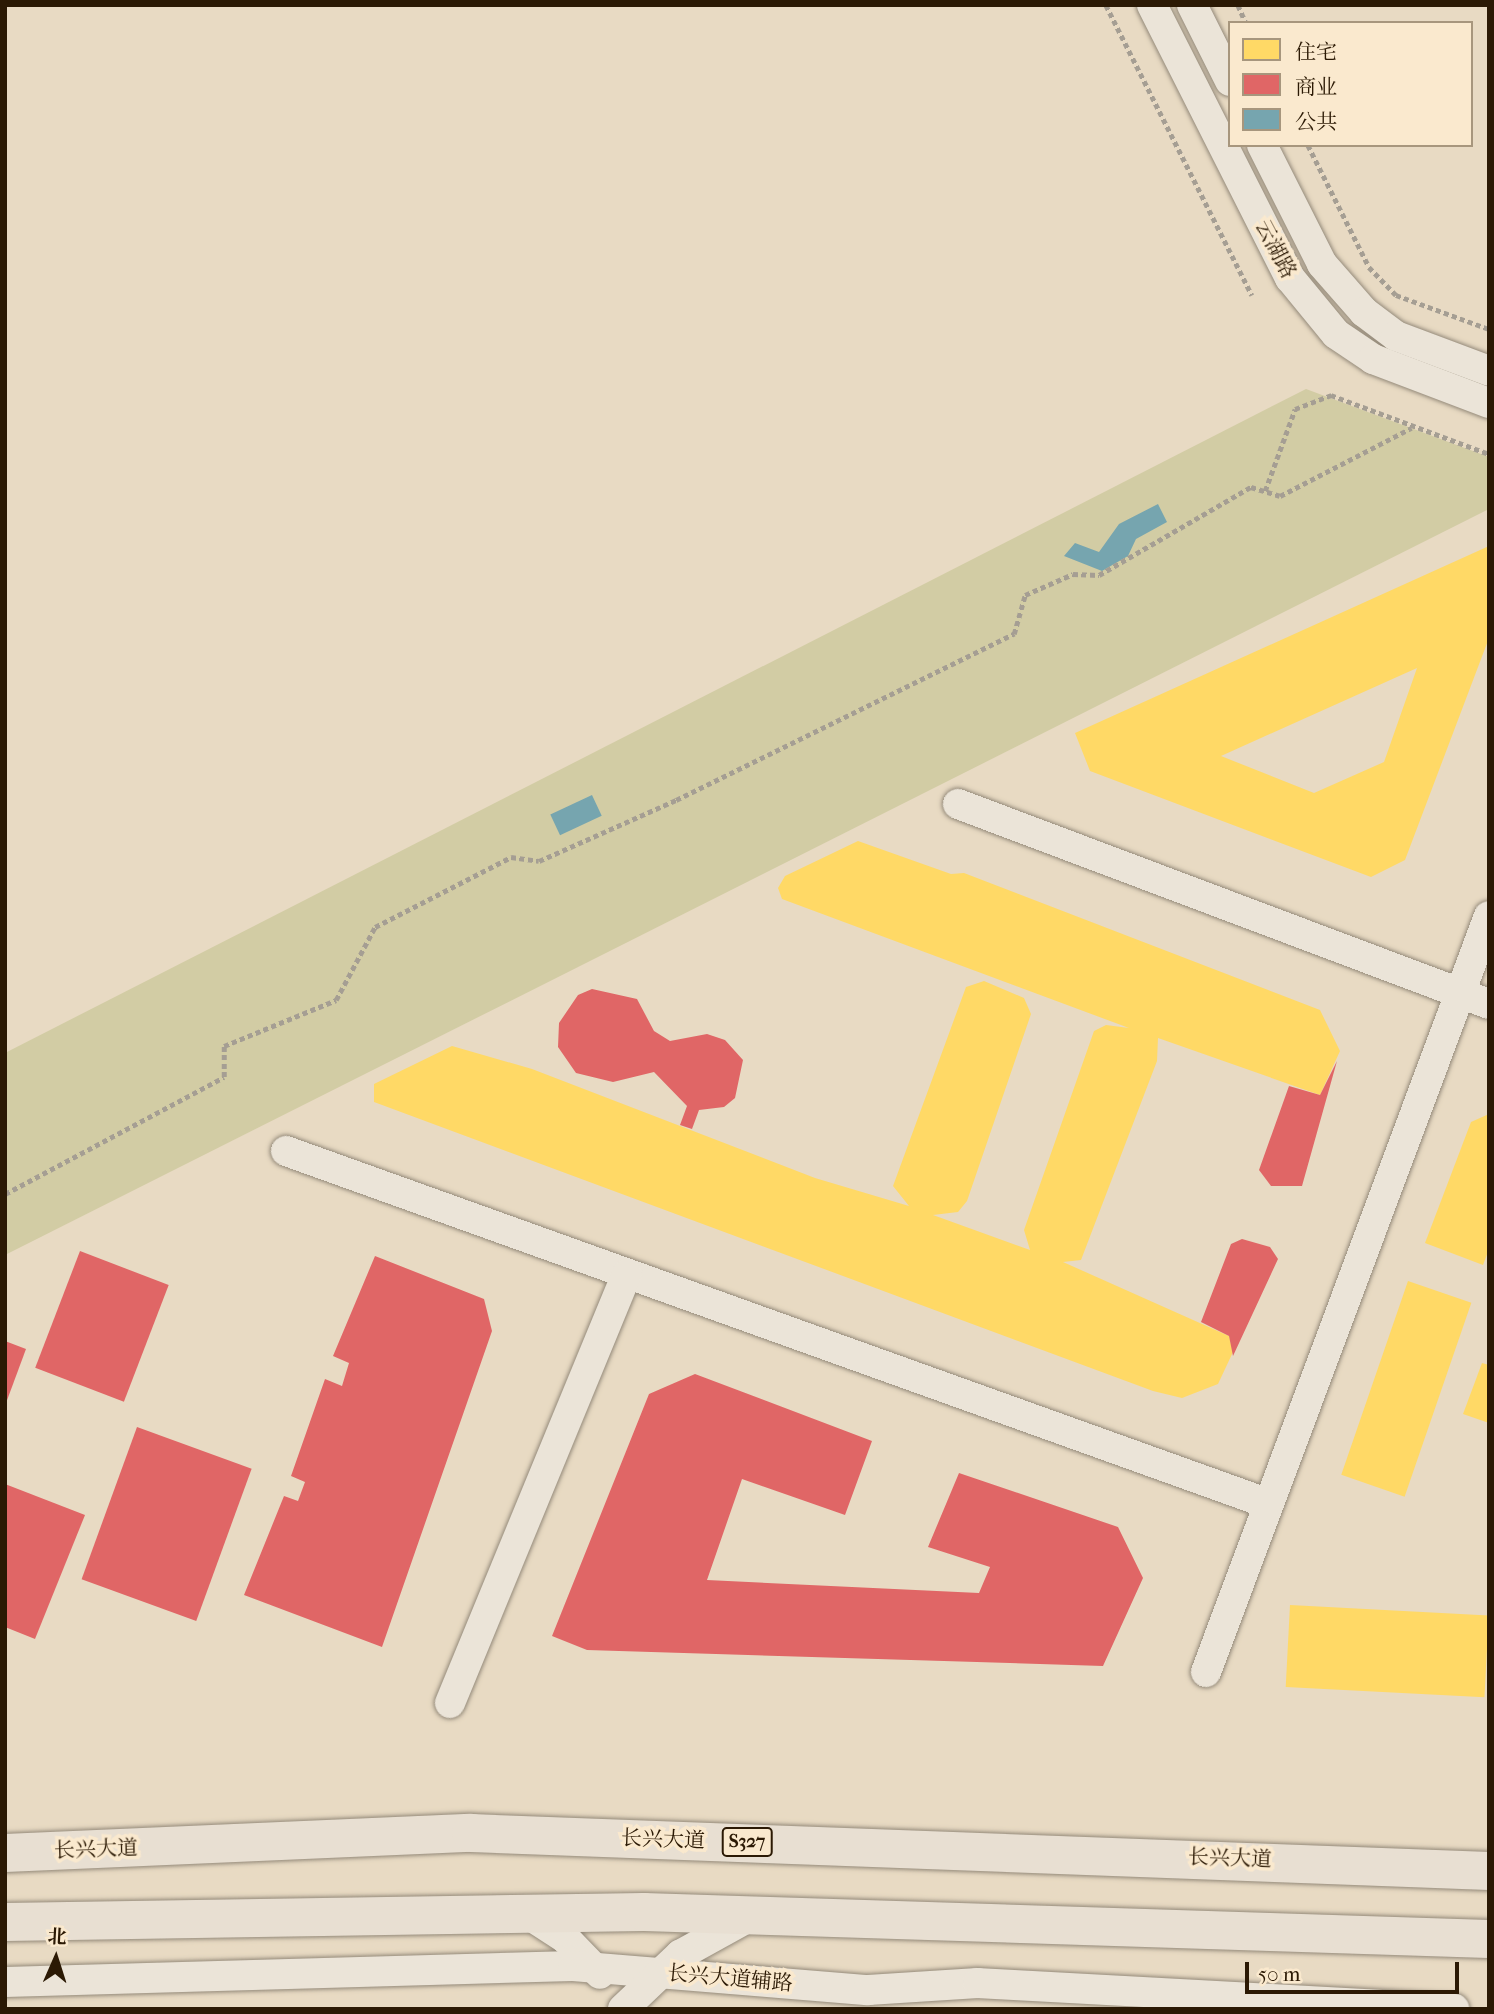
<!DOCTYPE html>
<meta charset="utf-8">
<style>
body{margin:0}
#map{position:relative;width:1494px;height:2014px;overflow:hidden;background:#e8dac3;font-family:"IM FELL French Canon","Noto Serif SC",serif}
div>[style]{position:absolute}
.green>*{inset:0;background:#d2cca4}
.homes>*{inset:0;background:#ffd966;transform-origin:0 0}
.shops>*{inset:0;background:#e06666;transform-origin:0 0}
.public>*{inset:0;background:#76a5af;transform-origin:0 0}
.path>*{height:4.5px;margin-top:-2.25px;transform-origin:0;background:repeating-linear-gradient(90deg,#a59e93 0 5px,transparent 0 8.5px)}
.roads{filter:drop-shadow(0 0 2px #948a7a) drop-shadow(0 0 2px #948a7a)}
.minor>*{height:30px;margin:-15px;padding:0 15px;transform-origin:15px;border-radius:15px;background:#ebe4d8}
.major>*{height:38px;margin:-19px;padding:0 19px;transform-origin:19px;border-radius:19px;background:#e8dfd2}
span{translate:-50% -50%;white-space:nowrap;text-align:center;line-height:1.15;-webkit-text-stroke:7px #fae9ce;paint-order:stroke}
.shield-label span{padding:2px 5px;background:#fae9ce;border:2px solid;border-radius:5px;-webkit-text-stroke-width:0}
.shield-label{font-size:19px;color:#2b1904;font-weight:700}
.street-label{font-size:21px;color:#2b1904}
.frame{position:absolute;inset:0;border:7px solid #2b1904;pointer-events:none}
.legend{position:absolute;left:1228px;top:21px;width:245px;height:126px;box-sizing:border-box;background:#fae9ce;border:2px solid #a7967d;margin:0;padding:9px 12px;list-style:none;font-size:21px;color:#2b1904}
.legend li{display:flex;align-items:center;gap:14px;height:35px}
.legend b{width:35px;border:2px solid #a7967d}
.north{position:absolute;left:21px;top:1923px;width:70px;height:70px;-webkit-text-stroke:5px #fae9ce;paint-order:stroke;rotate:3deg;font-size:19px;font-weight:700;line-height:28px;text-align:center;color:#2b1904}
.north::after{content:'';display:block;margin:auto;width:24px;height:32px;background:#2b1904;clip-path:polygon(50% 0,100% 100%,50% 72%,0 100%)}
.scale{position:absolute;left:1245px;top:1962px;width:214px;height:32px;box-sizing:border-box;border:4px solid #2b1904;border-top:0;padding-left:9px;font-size:21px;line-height:24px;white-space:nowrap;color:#2b1904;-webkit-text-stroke:5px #fae9ce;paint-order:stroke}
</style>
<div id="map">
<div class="green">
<i style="clip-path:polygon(1306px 389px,1489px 457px,1489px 509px,5px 1255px,5px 1053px)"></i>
</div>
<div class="homes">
<i style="clip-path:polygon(evenodd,1489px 546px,1489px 638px,1405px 860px,1371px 877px,1090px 771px,1075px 733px,1489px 546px,1417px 668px,1384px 762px,1314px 793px,1221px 756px,1417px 668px)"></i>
<i style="clip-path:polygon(858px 841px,951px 874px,964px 873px,1320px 1010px,1340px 1051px,1320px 1095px,1158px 1038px,1157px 1061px,1081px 1260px,1063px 1262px,1229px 1336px,1233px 1352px,1218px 1384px,1182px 1398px,1153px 1391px,374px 1102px,374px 1084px,452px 1046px,532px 1069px,815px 1178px,909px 1206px,893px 1186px,966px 987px,984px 981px,1024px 998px,1031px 1014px,967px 1201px,958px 1212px,933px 1215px,1030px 1250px,1024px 1230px,1094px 1031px,1106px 1025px,1129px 1028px,782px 899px,778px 888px,785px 876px)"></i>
<i style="clip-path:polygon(1489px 1114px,1489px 1249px,1483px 1265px,1425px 1243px,1471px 1122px)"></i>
<i style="left:1408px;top:1281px;width:67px;height:205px;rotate:19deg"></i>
<i style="clip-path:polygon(1482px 1363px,1489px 1365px,1489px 1423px,1463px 1414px)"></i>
<i style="left:1290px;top:1605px;width:199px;height:82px;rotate:3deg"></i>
</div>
<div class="shops">
<i style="clip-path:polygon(592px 989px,637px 999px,654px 1031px,670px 1041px,707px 1034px,725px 1040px,743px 1060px,735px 1098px,724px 1107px,699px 1110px,692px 1129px,680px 1125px,687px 1106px,654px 1072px,613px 1082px,576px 1073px,558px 1047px,559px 1023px,578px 995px)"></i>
<i style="clip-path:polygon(1337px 1061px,1302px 1186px,1271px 1186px,1259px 1170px,1289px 1086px,1320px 1095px)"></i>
<i style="clip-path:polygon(1242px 1239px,1270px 1247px,1278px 1259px,1233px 1356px,1229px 1336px,1201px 1322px,1231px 1244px)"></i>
<i style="left:80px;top:1251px;width:95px;height:125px;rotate:21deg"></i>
<i style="clip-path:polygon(375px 1256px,484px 1299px,492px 1331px,382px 1647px,244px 1595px,284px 1496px,298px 1501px,305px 1482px,291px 1476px,325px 1379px,342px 1386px,349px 1363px,333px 1356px)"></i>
<i style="clip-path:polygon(5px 1341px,26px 1349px,6px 1403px,5px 1403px)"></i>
<i style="clip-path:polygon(695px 1374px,872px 1441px,845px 1515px,742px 1479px,707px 1580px,979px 1593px,990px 1567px,928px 1547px,959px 1473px,1118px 1527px,1143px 1578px,1103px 1666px,587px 1650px,552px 1636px,649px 1394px)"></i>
<i style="left:137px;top:1427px;width:122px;height:162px;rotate:20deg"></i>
<i style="clip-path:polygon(5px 1484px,85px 1515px,35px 1639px,5px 1627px)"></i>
</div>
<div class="public">
<i style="clip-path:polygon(1158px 504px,1167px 522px,1136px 539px,1128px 556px,1102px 571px,1064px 556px,1075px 543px,1099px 552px,1119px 524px)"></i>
<i style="left:592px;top:795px;width:23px;height:46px;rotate:65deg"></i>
</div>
<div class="path">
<i style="left:1106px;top:5px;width:325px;rotate:63.3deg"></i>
<i style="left:1238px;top:5px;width:20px;rotate:66deg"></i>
<i style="left:1308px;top:145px;width:136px;rotate:63.4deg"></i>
<i style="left:1369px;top:267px;width:39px;rotate:46deg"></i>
<i style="left:1396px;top:295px;width:99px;rotate:20.1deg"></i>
<i style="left:1265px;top:491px;width:87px;rotate:-69.9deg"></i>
<i style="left:1295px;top:409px;width:39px;rotate:-21deg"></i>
<i style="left:1331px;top:395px;width:169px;rotate:20.5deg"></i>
<i style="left:5px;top:1194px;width:248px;rotate:-28.1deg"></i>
<i style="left:224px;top:1077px;width:31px;rotate:-90deg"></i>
<i style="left:224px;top:1046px;width:121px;rotate:-22.3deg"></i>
<i style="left:336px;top:1000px;width:83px;rotate:-61.9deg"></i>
<i style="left:375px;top:927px;width:153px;rotate:-27.2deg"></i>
<i style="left:511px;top:857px;width:28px;rotate:8deg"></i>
<i style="left:539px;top:861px;width:150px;rotate:-24deg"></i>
<i style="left:676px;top:800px;width:377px;rotate:-26.2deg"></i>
<i style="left:1014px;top:634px;width:41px;rotate:-74.2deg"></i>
<i style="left:1025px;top:595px;width:52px;rotate:-23.6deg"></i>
<i style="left:1073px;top:574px;width:26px;rotate:2deg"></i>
<i style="left:1099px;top:575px;width:176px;rotate:-30.1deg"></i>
<i style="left:1251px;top:487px;width:30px;rotate:17deg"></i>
<i style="left:1280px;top:496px;width:148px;rotate:-27.4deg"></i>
</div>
<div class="roads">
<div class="minor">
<i style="left:1152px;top:5px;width:306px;rotate:63.2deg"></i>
<i style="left:1290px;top:278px;width:72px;rotate:50.6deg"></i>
<i style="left:1336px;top:334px;width:45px;rotate:34deg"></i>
<i style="left:1373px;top:359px;width:124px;rotate:20.8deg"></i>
<i style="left:1192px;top:5px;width:85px;rotate:63.4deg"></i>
<i style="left:1262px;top:145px;width:133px;rotate:63.2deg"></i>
<i style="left:1322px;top:264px;width:64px;rotate:48.8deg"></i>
<i style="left:1364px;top:312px;width:40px;rotate:37deg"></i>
<i style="left:1396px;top:336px;width:99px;rotate:20.6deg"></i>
<i style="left:958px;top:804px;width:567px;rotate:20.64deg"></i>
<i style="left:286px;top:1151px;width:1044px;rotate:19.75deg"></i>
<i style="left:1206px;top:1672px;width:807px;rotate:-69.48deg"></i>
<i style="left:450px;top:1703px;width:464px;rotate:-67.6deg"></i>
<i style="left:523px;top:1911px;width:50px;rotate:32.7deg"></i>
<i style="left:565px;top:1938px;width:50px;rotate:45.8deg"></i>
<i style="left:5px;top:1982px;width:568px;rotate:-1.61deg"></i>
<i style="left:573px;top:1966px;width:296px;rotate:4.7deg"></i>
<i style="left:868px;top:1990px;width:110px;rotate:-3.6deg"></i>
<i style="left:978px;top:1983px;width:477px;rotate:3.1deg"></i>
<i style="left:623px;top:2009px;width:79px;rotate:-43.5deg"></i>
<i style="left:680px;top:1955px;width:77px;rotate:-28.9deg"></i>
</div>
<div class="major">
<i style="left:5px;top:1853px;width:466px;rotate:-2.5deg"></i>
<i style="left:471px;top:1833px;width:1019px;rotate:2.14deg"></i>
<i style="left:5px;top:1922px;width:639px;rotate:-0.9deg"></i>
<i style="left:644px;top:1912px;width:845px;rotate:1.83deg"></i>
</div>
</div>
<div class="shield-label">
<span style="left:747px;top:1842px">S327</span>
</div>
<div class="street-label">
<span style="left:1276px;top:249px;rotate:62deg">云湖路</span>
<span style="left:663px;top:1839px;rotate:2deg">长兴大道</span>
<span style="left:96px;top:1849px;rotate:-2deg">长兴大道</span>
<span style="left:1230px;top:1858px;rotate:2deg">长兴大道</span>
<span style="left:730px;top:1978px;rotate:5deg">长兴大道辅路</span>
</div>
<div class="frame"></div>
<ul class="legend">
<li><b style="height:19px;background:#ffd966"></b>住宅</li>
<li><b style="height:19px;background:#e06666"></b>商业</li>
<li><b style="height:19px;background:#76a5af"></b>公共</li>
</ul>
<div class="north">北</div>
<div class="scale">50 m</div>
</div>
